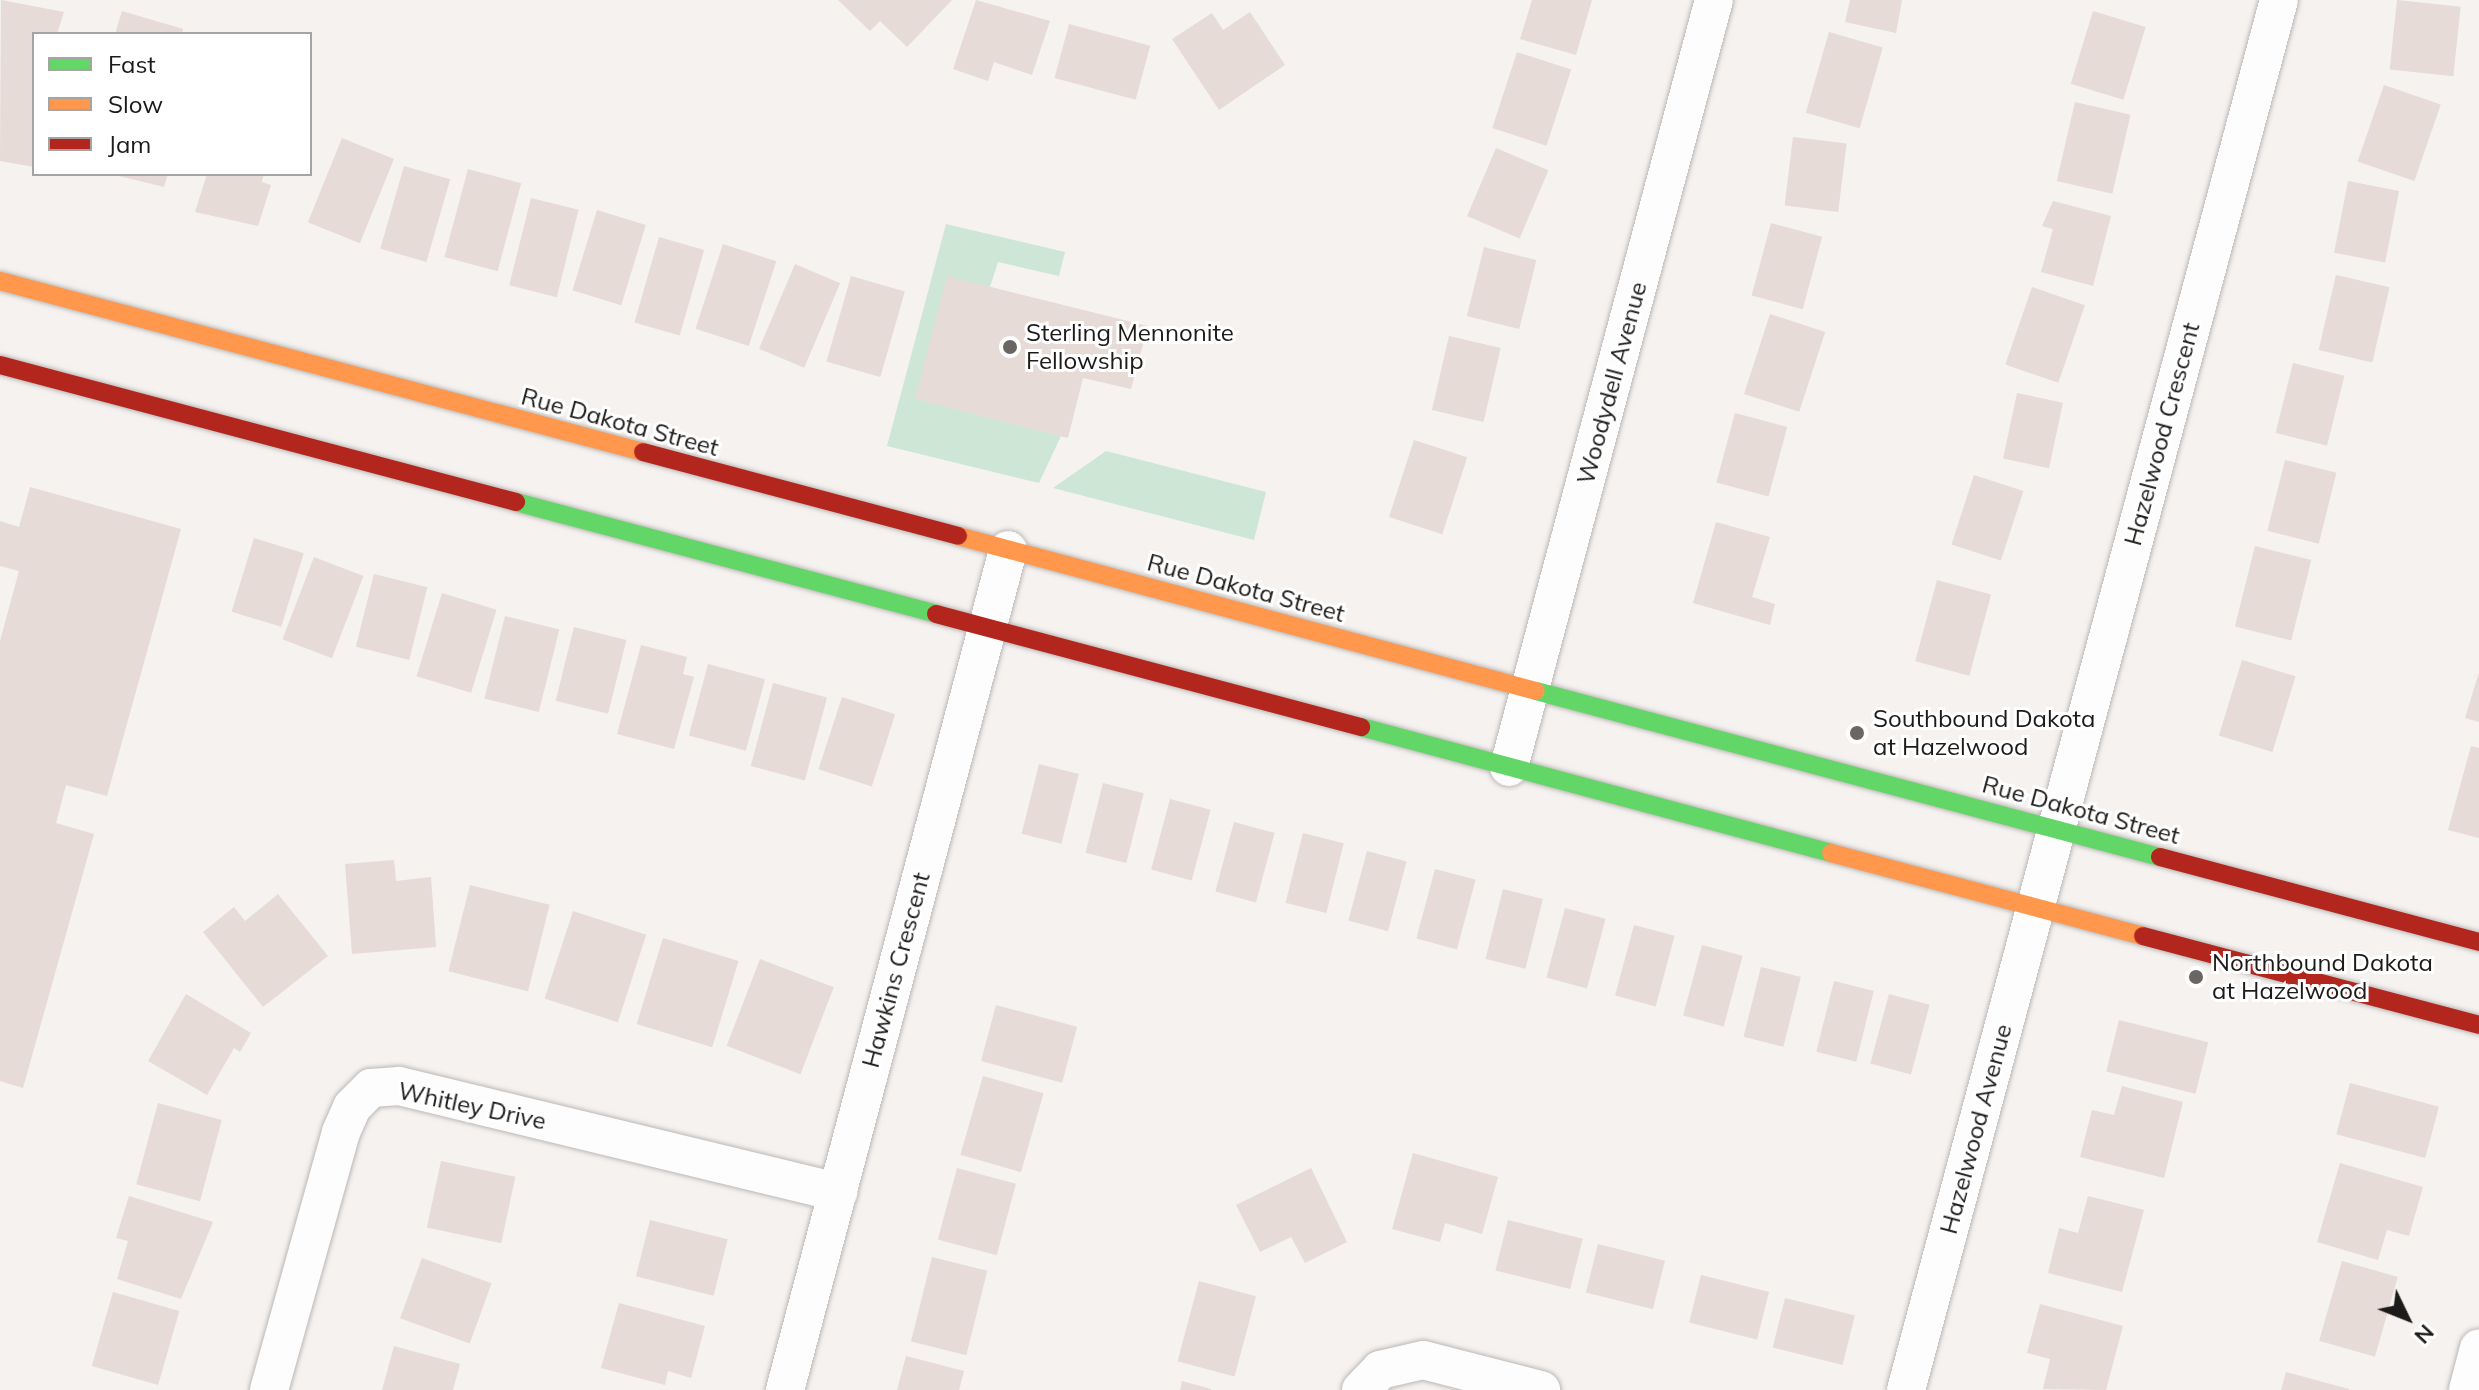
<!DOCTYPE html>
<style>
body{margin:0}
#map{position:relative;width:2479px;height:1390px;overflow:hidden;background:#f5f2f0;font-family:Mulish,sans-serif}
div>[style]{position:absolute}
.green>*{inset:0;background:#cee6d6}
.building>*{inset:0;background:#e6dbd6;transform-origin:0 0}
.roads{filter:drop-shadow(0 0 2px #bbb8b6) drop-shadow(0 0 2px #bbb8b6)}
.street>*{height:38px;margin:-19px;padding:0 19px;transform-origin:19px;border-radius:19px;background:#fefdfd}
.fast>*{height:18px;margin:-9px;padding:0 9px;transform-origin:9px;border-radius:9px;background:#63d668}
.slow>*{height:18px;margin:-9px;padding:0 9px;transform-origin:9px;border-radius:9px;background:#ff974d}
.jam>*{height:18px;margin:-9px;padding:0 9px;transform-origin:9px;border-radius:9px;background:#b3261e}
.dots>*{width:22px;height:22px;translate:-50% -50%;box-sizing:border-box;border:4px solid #fff;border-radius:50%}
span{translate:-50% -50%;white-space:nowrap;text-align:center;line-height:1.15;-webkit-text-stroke:6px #fff;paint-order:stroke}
.poi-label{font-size:24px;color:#1d1b19}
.left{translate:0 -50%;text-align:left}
.street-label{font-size:24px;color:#1d1b19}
.legend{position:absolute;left:32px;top:32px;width:280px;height:144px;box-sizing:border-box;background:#fff;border:2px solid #a5a4a3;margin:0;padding:10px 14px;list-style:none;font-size:24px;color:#1d1b19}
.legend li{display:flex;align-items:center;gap:16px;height:40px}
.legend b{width:40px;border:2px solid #a5a4a3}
.north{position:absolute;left:2367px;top:1278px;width:80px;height:80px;-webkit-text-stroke:6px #fff;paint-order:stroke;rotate:133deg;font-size:22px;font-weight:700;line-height:32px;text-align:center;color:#1d1b19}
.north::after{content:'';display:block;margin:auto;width:28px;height:36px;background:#1d1b19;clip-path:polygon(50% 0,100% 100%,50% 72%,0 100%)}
</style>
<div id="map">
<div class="green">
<i style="clip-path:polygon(946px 224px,1065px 252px,1059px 276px,998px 262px,990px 287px,916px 399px,1061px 436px,1039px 483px,887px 446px)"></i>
<i style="clip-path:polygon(1106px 451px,1266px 492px,1254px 540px,1053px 488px)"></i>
</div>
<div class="building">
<i style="clip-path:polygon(1px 0,64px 12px,57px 34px,34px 34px,34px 167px,0 161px)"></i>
<i style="clip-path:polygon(838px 0,952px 0,907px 47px,880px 21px,870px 31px)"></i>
<i style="clip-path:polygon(976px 0,1050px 21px,1032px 75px,994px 62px,988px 81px,953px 69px)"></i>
<i style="clip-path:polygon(1532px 0,1592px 0,1576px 55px,1520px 39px)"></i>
<i style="clip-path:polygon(1850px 0,1902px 0,1896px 33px,1845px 22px)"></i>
<i style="left:2397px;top:0;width:64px;height:70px;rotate:6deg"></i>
<i style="clip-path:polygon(122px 11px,183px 29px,182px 34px,115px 34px)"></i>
<i style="left:2093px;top:11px;width:55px;height:76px;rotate:17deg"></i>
<i style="clip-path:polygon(1250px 12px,1285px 65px,1219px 110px,1172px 39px,1212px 13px,1223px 30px)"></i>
<i style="left:1069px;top:24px;width:84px;height:56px;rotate:15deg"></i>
<i style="left:1829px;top:32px;width:56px;height:84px;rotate:16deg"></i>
<i style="left:1517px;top:52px;width:57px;height:80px;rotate:18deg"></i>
<i style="left:2384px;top:85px;width:60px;height:81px;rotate:19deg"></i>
<i style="left:2075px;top:102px;width:57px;height:81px;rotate:13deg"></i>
<i style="left:1793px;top:137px;width:54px;height:69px;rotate:7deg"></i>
<i style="left:342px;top:138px;width:56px;height:91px;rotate:22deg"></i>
<i style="left:1496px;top:148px;width:57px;height:74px;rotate:23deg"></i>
<i style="left:404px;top:166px;width:48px;height:86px;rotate:16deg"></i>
<i style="left:468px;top:169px;width:55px;height:91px;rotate:15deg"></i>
<i style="clip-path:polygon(111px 174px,168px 174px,164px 187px)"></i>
<i style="clip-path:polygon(207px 174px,264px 174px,262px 182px,271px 185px,258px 226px,195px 212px)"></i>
<i style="left:2348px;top:181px;width:52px;height:73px;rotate:11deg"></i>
<i style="left:531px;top:198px;width:49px;height:90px;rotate:14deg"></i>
<i style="clip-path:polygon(2053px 201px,2111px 216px,2093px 286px,2041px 272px,2053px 229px,2042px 226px)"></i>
<i style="left:597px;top:210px;width:51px;height:84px;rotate:17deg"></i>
<i style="left:1771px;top:223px;width:53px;height:75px;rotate:15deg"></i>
<i style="left:659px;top:237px;width:47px;height:89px;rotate:16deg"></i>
<i style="left:723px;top:244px;width:56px;height:89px;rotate:18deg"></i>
<i style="left:1484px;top:247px;width:54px;height:71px;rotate:14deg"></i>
<i style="left:795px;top:264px;width:49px;height:92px;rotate:23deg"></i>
<i style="left:2336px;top:275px;width:55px;height:77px;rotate:13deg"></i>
<i style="left:851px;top:276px;width:56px;height:89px;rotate:16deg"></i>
<i style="clip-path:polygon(947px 276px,1148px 326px,1131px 389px,1083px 378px,1068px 438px,915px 399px)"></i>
<i style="left:2032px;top:287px;width:56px;height:82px;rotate:19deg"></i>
<i style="left:1770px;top:314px;width:58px;height:84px;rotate:18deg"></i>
<i style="left:1449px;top:336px;width:53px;height:76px;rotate:13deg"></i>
<i style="left:2293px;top:363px;width:53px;height:72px;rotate:14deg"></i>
<i style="left:2017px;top:393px;width:47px;height:67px;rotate:12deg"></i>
<i style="left:1735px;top:413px;width:54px;height:72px;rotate:15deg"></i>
<i style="left:1414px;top:440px;width:56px;height:81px;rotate:18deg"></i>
<i style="left:2285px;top:460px;width:53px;height:73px;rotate:14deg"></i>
<i style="left:1974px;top:475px;width:52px;height:73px;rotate:18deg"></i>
<i style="clip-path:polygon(30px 487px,181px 529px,107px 796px,66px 785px,56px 823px,94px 834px,23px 1088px,0 1081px,0 641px,19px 571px,0 566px,0 521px,19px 527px)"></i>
<i style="clip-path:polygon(1716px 522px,1770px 537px,1752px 597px,1775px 604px,1770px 625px,1693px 603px)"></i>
<i style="left:254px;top:538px;width:52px;height:77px;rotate:17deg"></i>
<i style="left:2255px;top:546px;width:58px;height:83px;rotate:14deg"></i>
<i style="left:314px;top:557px;width:53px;height:88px;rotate:21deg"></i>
<i style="left:374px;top:574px;width:55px;height:75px;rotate:14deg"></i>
<i style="left:1937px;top:580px;width:56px;height:84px;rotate:15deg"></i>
<i style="left:442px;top:593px;width:57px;height:87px;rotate:17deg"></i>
<i style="left:505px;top:616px;width:56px;height:85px;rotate:14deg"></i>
<i style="left:574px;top:627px;width:54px;height:76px;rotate:14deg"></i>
<i style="clip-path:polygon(641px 645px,687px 657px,683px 674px,694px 677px,674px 749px,617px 734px)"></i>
<i style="left:2242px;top:660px;width:56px;height:79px;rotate:17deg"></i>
<i style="left:708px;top:664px;width:59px;height:74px;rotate:15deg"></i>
<i style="clip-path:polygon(2479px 672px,2479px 722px,2465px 718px)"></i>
<i style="left:773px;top:683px;width:56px;height:86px;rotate:15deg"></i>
<i style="left:842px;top:697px;width:56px;height:76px;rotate:18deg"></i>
<i style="clip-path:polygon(2471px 746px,2479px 748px,2479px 838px,2448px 830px)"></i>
<i style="left:1039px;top:764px;width:41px;height:72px;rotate:14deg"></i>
<i style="left:1103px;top:783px;width:42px;height:72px;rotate:14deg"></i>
<i style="left:1170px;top:799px;width:42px;height:73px;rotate:15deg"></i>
<i style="left:1234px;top:822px;width:42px;height:72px;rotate:15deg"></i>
<i style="left:1303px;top:833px;width:42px;height:72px;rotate:14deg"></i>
<i style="left:1367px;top:851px;width:41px;height:72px;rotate:15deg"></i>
<i style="clip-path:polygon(394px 860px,396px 881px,431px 877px,436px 947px,352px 954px,345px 864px)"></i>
<i style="left:1435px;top:869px;width:42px;height:72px;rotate:15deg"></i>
<i style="left:470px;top:885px;width:82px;height:89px;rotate:14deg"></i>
<i style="left:1503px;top:889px;width:41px;height:72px;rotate:14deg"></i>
<i style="clip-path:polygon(278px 894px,328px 956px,263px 1007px,203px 932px,234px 907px,245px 921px)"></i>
<i style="left:1565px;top:908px;width:42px;height:72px;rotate:15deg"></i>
<i style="left:573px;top:911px;width:77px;height:92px;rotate:18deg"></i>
<i style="left:1634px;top:925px;width:42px;height:73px;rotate:15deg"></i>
<i style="left:663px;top:938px;width:79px;height:90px;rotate:17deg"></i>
<i style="left:1702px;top:945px;width:42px;height:73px;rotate:15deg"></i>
<i style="left:760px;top:959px;width:79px;height:93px;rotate:21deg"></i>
<i style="left:1761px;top:967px;width:41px;height:72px;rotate:14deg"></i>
<i style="left:1834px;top:981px;width:41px;height:73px;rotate:14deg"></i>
<i style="clip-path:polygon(186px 994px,251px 1033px,240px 1052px,234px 1048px,207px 1095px,148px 1061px)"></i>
<i style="left:1889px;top:994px;width:42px;height:72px;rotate:15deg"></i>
<i style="left:996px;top:1005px;width:84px;height:58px;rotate:15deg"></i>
<i style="left:2119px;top:1020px;width:92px;height:53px;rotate:14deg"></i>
<i style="left:983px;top:1076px;width:63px;height:82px;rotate:16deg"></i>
<i style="left:2350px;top:1083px;width:92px;height:53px;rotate:15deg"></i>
<i style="clip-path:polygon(2122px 1086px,2183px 1102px,2164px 1178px,2080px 1157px,2092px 1110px,2114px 1115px)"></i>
<i style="left:158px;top:1103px;width:66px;height:84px;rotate:15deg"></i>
<i style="clip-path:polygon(1413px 1153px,1498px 1177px,1482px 1234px,1445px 1223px,1440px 1242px,1392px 1229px)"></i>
<i style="left:441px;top:1161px;width:76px;height:68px;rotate:12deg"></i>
<i style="clip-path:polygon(2340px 1163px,2423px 1187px,2409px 1236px,2387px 1230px,2378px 1260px,2317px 1242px)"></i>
<i style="left:957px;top:1168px;width:61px;height:74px;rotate:15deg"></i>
<i style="clip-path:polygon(1311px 1168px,1347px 1242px,1305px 1263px,1291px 1237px,1260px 1252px,1236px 1205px)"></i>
<i style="clip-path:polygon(129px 1196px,213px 1222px,181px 1299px,117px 1279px,128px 1241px,116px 1238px)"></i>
<i style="clip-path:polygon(2088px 1196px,2144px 1210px,2122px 1292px,2048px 1273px,2059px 1228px,2078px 1233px)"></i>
<i style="left:650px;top:1220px;width:80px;height:58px;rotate:14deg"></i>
<i style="left:1508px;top:1220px;width:77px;height:52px;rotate:14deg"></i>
<i style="left:1598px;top:1244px;width:69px;height:50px;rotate:14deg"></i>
<i style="left:932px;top:1257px;width:57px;height:87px;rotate:14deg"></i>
<i style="left:422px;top:1258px;width:74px;height:64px;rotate:20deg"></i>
<i style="left:2342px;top:1261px;width:58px;height:83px;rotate:16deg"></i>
<i style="left:1701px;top:1275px;width:70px;height:49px;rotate:14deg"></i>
<i style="left:1199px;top:1281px;width:59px;height:83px;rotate:15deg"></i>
<i style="left:113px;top:1292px;width:69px;height:77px;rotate:16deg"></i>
<i style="left:1785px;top:1298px;width:72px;height:51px;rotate:14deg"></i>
<i style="clip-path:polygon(619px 1303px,705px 1326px,691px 1378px,668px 1371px,665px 1385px,601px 1368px)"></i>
<i style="clip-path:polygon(2040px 1304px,2123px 1326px,2106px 1390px,2043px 1389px,2050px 1359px,2027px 1353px)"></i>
<i style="clip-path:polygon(394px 1346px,460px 1364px,453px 1390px,382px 1390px)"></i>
<i style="clip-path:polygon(906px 1356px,964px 1371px,959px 1390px,897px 1390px)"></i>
<i style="clip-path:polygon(2286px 1372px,2349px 1389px,2349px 1390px,2281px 1390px)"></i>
<i style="clip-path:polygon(1182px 1381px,1211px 1389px,1211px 1390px,1180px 1390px)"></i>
</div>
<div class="roads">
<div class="street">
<i style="left:1509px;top:767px;width:794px;rotate:-75.04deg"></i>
<i style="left:269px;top:1390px;width:268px;rotate:-74.4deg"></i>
<i style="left:341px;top:1132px;width:27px;rotate:-66deg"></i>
<i style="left:352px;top:1107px;width:27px;rotate:-45deg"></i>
<i style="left:371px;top:1088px;width:28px;rotate:-4deg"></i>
<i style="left:399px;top:1086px;width:452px;rotate:13.6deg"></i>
<i style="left:785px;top:1390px;width:869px;rotate:-75.13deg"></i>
<i style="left:1361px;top:1390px;width:28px;rotate:-46deg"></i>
<i style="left:1380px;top:1370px;width:44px;rotate:-13.1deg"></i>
<i style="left:1423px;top:1360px;width:122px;rotate:14.3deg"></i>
<i style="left:1906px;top:1390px;width:1439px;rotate:-74.98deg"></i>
<i style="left:2468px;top:1390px;width:43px;rotate:-75.3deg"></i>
</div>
<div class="fast">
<i style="left:516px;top:502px;width:435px;rotate:14.9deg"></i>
<i style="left:1536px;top:691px;width:646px;rotate:14.9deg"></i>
<i style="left:1361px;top:727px;width:487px;rotate:15deg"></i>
</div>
<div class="slow">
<i style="left:0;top:281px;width:665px;rotate:14.89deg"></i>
<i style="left:958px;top:536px;width:598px;rotate:15.01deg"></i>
<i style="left:1831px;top:853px;width:323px;rotate:14.9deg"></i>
</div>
<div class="jam">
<i style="left:0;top:365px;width:534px;rotate:14.87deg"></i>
<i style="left:643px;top:452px;width:326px;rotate:14.9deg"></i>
<i style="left:936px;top:614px;width:440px;rotate:14.9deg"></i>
<i style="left:2160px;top:857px;width:330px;rotate:14.9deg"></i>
<i style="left:2143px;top:936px;width:348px;rotate:14.8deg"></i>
</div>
</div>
<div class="dots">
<i style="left:1010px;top:347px;background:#696664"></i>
<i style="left:1857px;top:733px;background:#696664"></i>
<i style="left:2196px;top:977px;background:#696664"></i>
</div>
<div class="poi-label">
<span class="left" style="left:1026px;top:347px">Sterling Mennonite<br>Fellowship</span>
<span class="left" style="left:1873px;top:733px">Southbound Dakota<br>at Hazelwood</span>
<span class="left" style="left:2212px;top:977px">Northbound Dakota<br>at Hazelwood</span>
</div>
<div class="street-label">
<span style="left:1612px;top:383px;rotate:-75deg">Woodydell Avenue</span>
<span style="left:620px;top:422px;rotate:15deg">Rue Dakota Street</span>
<span style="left:2162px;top:434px;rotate:-75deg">Hazelwood Crescent</span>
<span style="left:1246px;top:588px;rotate:15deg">Rue Dakota Street</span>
<span style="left:2081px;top:810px;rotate:15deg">Rue Dakota Street</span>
<span style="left:896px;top:970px;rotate:-75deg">Hawkins Crescent</span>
<span style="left:472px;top:1106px;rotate:12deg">Whitley Drive</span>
<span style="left:1976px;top:1129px;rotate:-75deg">Hazelwood Avenue</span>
</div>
<ul class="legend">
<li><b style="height:10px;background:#63d668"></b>Fast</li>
<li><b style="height:10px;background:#ff974d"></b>Slow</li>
<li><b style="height:10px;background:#b3261e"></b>Jam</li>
</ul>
<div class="north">N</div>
</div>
